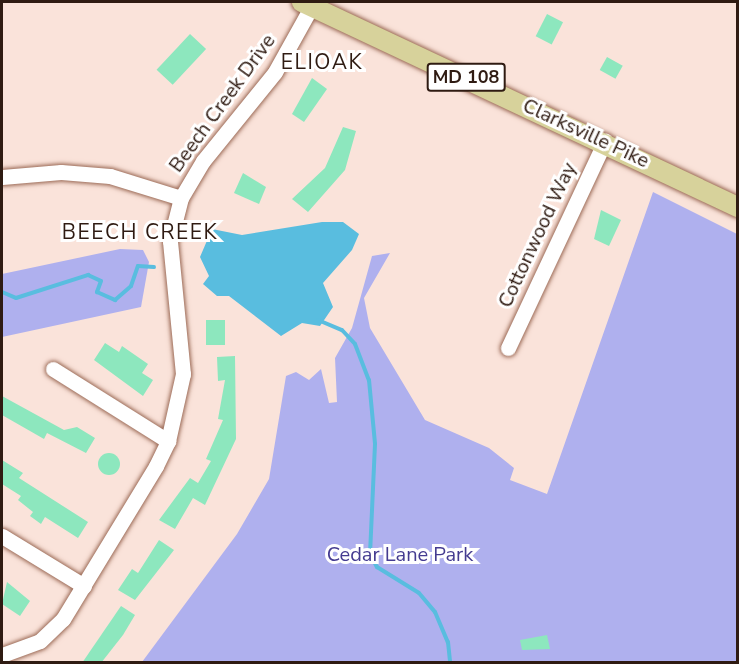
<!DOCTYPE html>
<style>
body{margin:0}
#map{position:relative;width:739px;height:664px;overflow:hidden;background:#fae3da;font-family:"Nunito Sans",sans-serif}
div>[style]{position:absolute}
.green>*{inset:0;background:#afb0ee}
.water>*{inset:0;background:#59bddf}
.stream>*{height:4px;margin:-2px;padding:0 2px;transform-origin:2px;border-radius:2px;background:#59bddf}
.building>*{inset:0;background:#8de7be;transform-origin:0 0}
.round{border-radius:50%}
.roads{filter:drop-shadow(0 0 2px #9c6b57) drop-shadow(0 0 2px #9c6b57)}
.minor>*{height:15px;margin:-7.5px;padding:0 7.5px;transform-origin:7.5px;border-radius:7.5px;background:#fff}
.major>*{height:20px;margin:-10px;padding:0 10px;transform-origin:10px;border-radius:10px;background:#d7d29b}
span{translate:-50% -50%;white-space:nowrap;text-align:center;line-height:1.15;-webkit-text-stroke:6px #fff;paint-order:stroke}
.shield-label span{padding:2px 4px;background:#fff;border:2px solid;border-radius:4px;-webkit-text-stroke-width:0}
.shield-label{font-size:18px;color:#2f1b12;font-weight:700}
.street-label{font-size:20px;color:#2f1b12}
.park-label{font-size:20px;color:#443b90}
.neighbourhood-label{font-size:21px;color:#2f1b12;letter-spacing:1.5px}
.frame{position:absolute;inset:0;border:3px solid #2f1b12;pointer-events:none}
</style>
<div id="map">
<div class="green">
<i style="clip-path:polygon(653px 192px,737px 234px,737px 662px,142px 662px,237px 534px,269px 479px,286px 376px,296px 372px,309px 380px,321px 369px,329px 403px,337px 402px,335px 358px,352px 328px,372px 256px,390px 253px,364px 298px,370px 328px,425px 420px,489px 448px,514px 468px,510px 480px,547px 494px)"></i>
<i style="clip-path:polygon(120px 249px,143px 250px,149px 262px,141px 307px,2px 337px,2px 274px)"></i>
</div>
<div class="water">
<i style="clip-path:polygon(322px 222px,343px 222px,359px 234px,352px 250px,323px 283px,333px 307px,320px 326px,302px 323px,281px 336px,229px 296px,217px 296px,203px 284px,209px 276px,200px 257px,212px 229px,242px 235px)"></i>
</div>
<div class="stream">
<i style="left:2px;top:292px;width:15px;rotate:23deg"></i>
<i style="left:16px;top:298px;width:76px;rotate:-17.7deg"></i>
<i style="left:88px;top:275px;width:14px;rotate:25deg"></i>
<i style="left:101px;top:281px;width:12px;rotate:110deg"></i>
<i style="left:97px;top:292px;width:20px;rotate:24deg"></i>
<i style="left:115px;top:300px;width:21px;rotate:-41deg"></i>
<i style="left:131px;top:286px;width:21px;rotate:-71deg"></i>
<i style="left:138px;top:266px;width:16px;rotate:4deg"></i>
<i style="left:318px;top:320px;width:26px;rotate:23deg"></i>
<i style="left:342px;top:330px;width:19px;rotate:47deg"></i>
<i style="left:355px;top:344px;width:39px;rotate:69deg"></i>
<i style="left:369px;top:380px;width:64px;rotate:84.6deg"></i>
<i style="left:375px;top:444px;width:110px;rotate:92.6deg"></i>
<i style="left:370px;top:554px;width:15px;rotate:62deg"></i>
<i style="left:377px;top:567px;width:49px;rotate:31.8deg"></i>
<i style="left:419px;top:593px;width:25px;rotate:50deg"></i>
<i style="left:435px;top:612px;width:33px;rotate:67deg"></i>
<i style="left:448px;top:642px;width:20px;rotate:84deg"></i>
</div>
<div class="building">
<i style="left:547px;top:14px;width:18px;height:25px;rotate:27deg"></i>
<i style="left:190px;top:34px;width:22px;height:49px;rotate:43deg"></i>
<i style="left:607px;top:57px;width:18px;height:15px;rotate:29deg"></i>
<i style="clip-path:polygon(312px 78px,327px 89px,304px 122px,292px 114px)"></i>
<i style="clip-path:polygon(343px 127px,356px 131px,345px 170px,308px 212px,292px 199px,325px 168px)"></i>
<i style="clip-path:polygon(243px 173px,266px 187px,259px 204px,234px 193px)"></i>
<i style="clip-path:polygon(601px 210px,621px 220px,609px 246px,594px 239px)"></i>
<i style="left:206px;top:320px;width:19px;height:25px"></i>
<i style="clip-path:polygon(105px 343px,119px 352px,122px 346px,148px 364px,142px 373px,153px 380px,143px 396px,94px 360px)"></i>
<i style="clip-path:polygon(235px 356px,236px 439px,205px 505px,193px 498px,175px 529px,159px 520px,190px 478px,198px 483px,211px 461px,206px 459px,223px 420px,218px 419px,225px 380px,218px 381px,217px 357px)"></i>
<i style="clip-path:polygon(2px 396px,64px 430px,77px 427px,95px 438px,86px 453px,47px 433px,44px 439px,2px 415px)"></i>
<i class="round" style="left:98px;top:453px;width:22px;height:22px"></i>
<i style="clip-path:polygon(2px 460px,23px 473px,19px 478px,88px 522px,78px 538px,45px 517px,41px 524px,30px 516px,33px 512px,18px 500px,21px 496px,2px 484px)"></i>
<i style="clip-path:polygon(159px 540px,174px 550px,135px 600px,118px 590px,132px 569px,138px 573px)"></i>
<i style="clip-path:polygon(7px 582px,30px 601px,20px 616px,2px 604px)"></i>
<i style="clip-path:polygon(121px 606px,135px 615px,123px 635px,101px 663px,82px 663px)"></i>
<i style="clip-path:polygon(547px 635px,550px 649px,522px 650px,520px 640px)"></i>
</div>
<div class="roads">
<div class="minor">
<i style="left:2px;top:177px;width:59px;rotate:-4.8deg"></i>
<i style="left:61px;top:172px;width:49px;rotate:4.7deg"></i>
<i style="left:110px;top:176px;width:74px;rotate:17.2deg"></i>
<i style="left:508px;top:348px;width:229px;rotate:-64.9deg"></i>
<i style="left:53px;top:369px;width:136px;rotate:32.1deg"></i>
<i style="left:2px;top:536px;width:96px;rotate:31.4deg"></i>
<i style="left:2px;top:655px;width:40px;rotate:-20.2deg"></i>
<i style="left:40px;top:641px;width:32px;rotate:-44deg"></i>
<i style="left:63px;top:619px;width:179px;rotate:-58.7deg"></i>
<i style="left:156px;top:466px;width:28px;rotate:-64deg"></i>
<i style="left:168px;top:441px;width:69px;rotate:-77.4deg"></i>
<i style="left:183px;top:374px;width:134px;rotate:-95.6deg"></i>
<i style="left:170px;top:241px;width:44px;rotate:-75.7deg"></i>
<i style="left:181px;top:198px;width:43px;rotate:-59.3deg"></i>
<i style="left:203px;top:161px;width:114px;rotate:-51deg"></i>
<i style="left:275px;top:72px;width:80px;rotate:-60.9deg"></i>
</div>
<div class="major">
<i style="left:302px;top:2px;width:482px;rotate:25.2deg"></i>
</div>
</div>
<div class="shield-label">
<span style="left:466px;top:77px">MD 108</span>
</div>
<div class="street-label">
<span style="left:222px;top:103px;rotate:-54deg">Beech Creek Drive</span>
<span style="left:586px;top:133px;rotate:25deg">Clarksville Pike</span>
<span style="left:537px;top:235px;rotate:-65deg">Cottonwood Way</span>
</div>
<div class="park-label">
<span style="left:400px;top:554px">Cedar Lane Park</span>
</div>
<div class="neighbourhood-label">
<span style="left:322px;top:62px">ELIOAK</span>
<span style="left:140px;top:232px">BEECH CREEK</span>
</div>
<div class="frame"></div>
</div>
